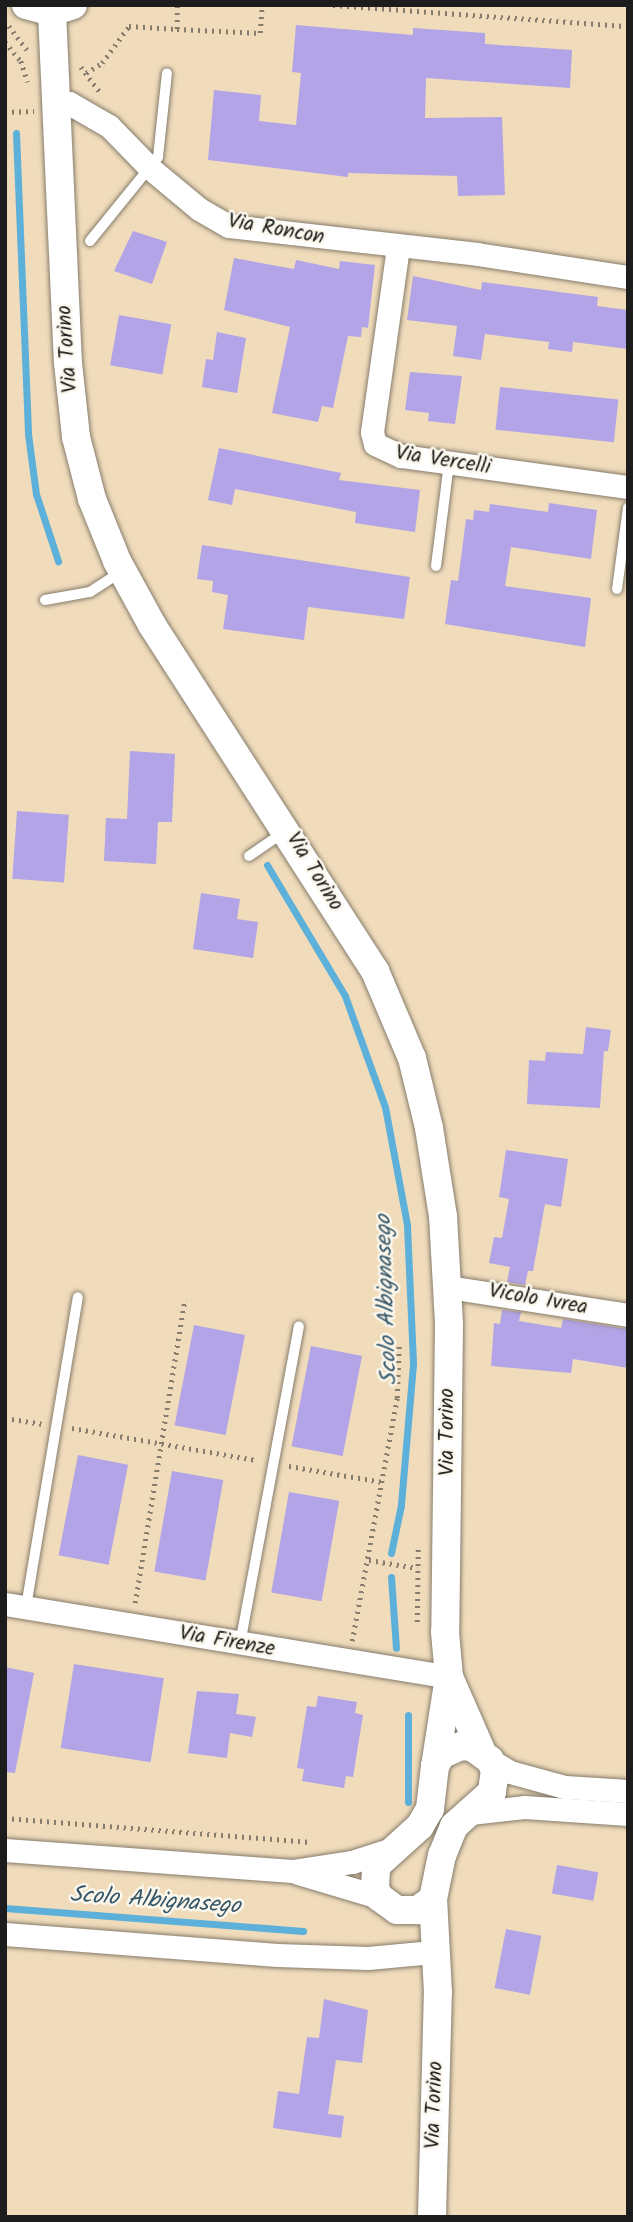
<!DOCTYPE html>
<style>
body{margin:0}
#map{position:relative;width:633px;height:2222px;overflow:hidden;background:#f0dcbb;font-family:Kalam,sans-serif}
div>[style]{position:absolute}
.stream>*{height:7px;margin:-3.5px;padding:0 3.5px;transform-origin:3.5px;border-radius:3.5px;background:#5db0d9}
.building>*{inset:0;background:#b2a4e6;transform-origin:0 0}
.path>*{height:4.5px;margin-top:-2.25px;transform-origin:0;background:repeating-linear-gradient(90deg,#867c6c 0 2px,transparent 0 7px)}
.roads{filter:drop-shadow(0 0 2px #867c6c) drop-shadow(0 0 2px #867c6c)}
.service>*{height:10px;margin:-5px;padding:0 5px;transform-origin:5px;border-radius:5px;background:#fff}
.minor>*{height:23px;margin:-11.5px;padding:0 11.5px;transform-origin:11.5px;border-radius:11.5px;background:#fff}
.tertiary>*{height:28px;margin:-14px;padding:0 14px;transform-origin:14px;border-radius:14px;background:#fff}
span{translate:-50% -50%;white-space:nowrap;text-align:center;line-height:1.15;-webkit-text-stroke:5px #fbf7ec;paint-order:stroke}
.street-label{font-size:21px;color:#1c1c1c}
.water-label{font-size:23px;color:#365768;font-style:italic}
.frame{position:absolute;inset:0;border:7px solid #1c1c1c;pointer-events:none}
</style>
<div id="map">
<div class="stream">
<i style="left:16px;top:133px;width:301px;rotate:87.7deg"></i>
<i style="left:28px;top:434px;width:61px;rotate:82.4deg"></i>
<i style="left:36px;top:494px;width:71px;rotate:71.8deg"></i>
<i style="left:267px;top:865px;width:152px;rotate:59.2deg"></i>
<i style="left:345px;top:996px;width:118px;rotate:70.2deg"></i>
<i style="left:385px;top:1107px;width:120px;rotate:79.4deg"></i>
<i style="left:407px;top:1225px;width:139px;rotate:87.5deg"></i>
<i style="left:413px;top:1364px;width:142px;rotate:94.9deg"></i>
<i style="left:401px;top:1505px;width:49px;rotate:101.8deg"></i>
<i style="left:391px;top:1577px;width:71px;rotate:86deg"></i>
<i style="left:408px;top:1802px;width:87px;rotate:-90deg"></i>
<i style="left:5px;top:1908px;width:299px;rotate:4.4deg"></i>
</div>
<div class="building">
<i style="clip-path:polygon(296px 25px,413px 35px,413px 28px,485px 33px,485px 44px,572px 50px,570px 88px,426px 78px,425px 118px,502px 117px,505px 195px,458px 196px,457px 176px,348px 173px,348px 177px,208px 160px,214px 90px,261px 95px,259px 121px,296px 125px,301px 73px,292px 72px)"></i>
<i style="clip-path:polygon(133px 231px,167px 242px,152px 284px,114px 271px)"></i>
<i style="clip-path:polygon(234px 258px,294px 269px,296px 260px,339px 269px,340px 261px,375px 265px,368px 328px,362px 327px,361px 337px,348px 336px,333px 408px,322px 406px,318px 422px,272px 413px,290px 327px,224px 310px)"></i>
<i style="clip-path:polygon(413px 276px,481px 290px,482px 282px,598px 297px,597px 306px,628px 310px,628px 349px,573px 342px,572px 352px,548px 349px,549px 342px,485px 334px,481px 360px,453px 356px,457px 326px,407px 320px)"></i>
<i style="left:119px;top:315px;width:53px;height:51px;rotate:10deg"></i>
<i style="clip-path:polygon(217px 332px,246px 338px,237px 393px,202px 387px,206px 359px,213px 360px)"></i>
<i style="clip-path:polygon(410px 372px,462px 376px,455px 424px,428px 421px,429px 413px,405px 410px)"></i>
<i style="left:500px;top:387px;width:119px;height:43px;rotate:6deg"></i>
<i style="clip-path:polygon(219px 448px,341px 473px,339px 480px,420px 490px,415px 532px,355px 523px,356px 512px,235px 489px,232px 505px,208px 500px)"></i>
<i style="clip-path:polygon(549px 503px,597px 510px,591px 559px,511px 547px,505px 586px,591px 598px,585px 647px,445px 624px,451px 580px,458px 581px,466px 519px,473px 520px,474px 510px,489px 512px,490px 504px,548px 512px)"></i>
<i style="clip-path:polygon(202px 545px,410px 577px,404px 619px,308px 607px,304px 640px,223px 629px,228px 595px,212px 592px,213px 581px,197px 579px)"></i>
<i style="clip-path:polygon(130px 751px,175px 754px,172px 822px,158px 822px,156px 864px,104px 861px,106px 818px,127px 819px)"></i>
<i style="left:17px;top:811px;width:52px;height:68px;rotate:4deg"></i>
<i style="clip-path:polygon(201px 893px,240px 899px,237px 919px,258px 922px,253px 958px,193px 949px)"></i>
<i style="clip-path:polygon(586px 1027px,611px 1030px,608px 1051px,604px 1051px,600px 1108px,527px 1104px,529px 1060px,545px 1061px,546px 1052px,583px 1054px)"></i>
<i style="clip-path:polygon(506px 1150px,568px 1159px,561px 1207px,545px 1204px,533px 1271px,528px 1271px,525px 1285px,507px 1282px,510px 1267px,489px 1263px,494px 1237px,502px 1238px,509px 1199px,499px 1197px)"></i>
<i style="clip-path:polygon(502px 1310px,521px 1312px,519px 1321px,561px 1328px,563px 1319px,628px 1329px,628px 1368px,573px 1359px,571px 1373px,491px 1366px,494px 1323px,500px 1324px)"></i>
<i style="left:194px;top:1325px;width:52px;height:102px;rotate:11deg"></i>
<i style="left:311px;top:1346px;width:52px;height:102px;rotate:11deg"></i>
<i style="left:78px;top:1455px;width:51px;height:102px;rotate:11deg"></i>
<i style="left:172px;top:1471px;width:52px;height:102px;rotate:10deg"></i>
<i style="left:289px;top:1492px;width:51px;height:102px;rotate:10deg"></i>
<i style="left:74px;top:1664px;width:91px;height:85px;rotate:9deg"></i>
<i style="clip-path:polygon(5px 1667px,34px 1673px,15px 1773px,5px 1772px)"></i>
<i style="clip-path:polygon(197px 1691px,239px 1694px,236px 1714px,256px 1717px,252px 1737px,230px 1733px,227px 1758px,188px 1753px)"></i>
<i style="clip-path:polygon(318px 1696px,357px 1702px,355px 1713px,363px 1715px,353px 1777px,346px 1776px,344px 1788px,302px 1781px,304px 1769px,297px 1768px,307px 1706px,316px 1707px)"></i>
<i style="left:557px;top:1865px;width:42px;height:29px;rotate:10deg"></i>
<i style="left:506px;top:1929px;width:36px;height:60px;rotate:11deg"></i>
<i style="clip-path:polygon(324px 1999px,368px 2010px,362px 2063px,336px 2060px,328px 2114px,344px 2116px,341px 2138px,273px 2128px,278px 2091px,299px 2094px,307px 2037px,319px 2038px)"></i>
</div>
<div class="path">
<i style="left:333px;top:5px;width:296px;rotate:4.1deg"></i>
<i style="left:9px;top:26px;width:30px;rotate:53deg"></i>
<i style="left:177px;top:29px;width:83px;rotate:2.8deg"></i>
<i style="left:260px;top:33px;width:28px;rotate:-86deg"></i>
<i style="left:5px;top:42px;width:25px;rotate:50deg"></i>
<i style="left:21px;top:61px;width:22px;rotate:72deg"></i>
<i style="left:81px;top:67px;width:34px;rotate:53deg"></i>
<i style="left:86px;top:73px;width:19px;rotate:-32deg"></i>
<i style="left:102px;top:63px;width:46px;rotate:-53.9deg"></i>
<i style="left:129px;top:26px;width:48px;rotate:3.6deg"></i>
<i style="left:177px;top:29px;width:24px;rotate:-90deg"></i>
<i style="left:5px;top:112px;width:29px;rotate:-2deg"></i>
<i style="left:5px;top:1418px;width:37px;rotate:9deg"></i>
<i style="left:72px;top:1428px;width:187px;rotate:9.9deg"></i>
<i style="left:289px;top:1466px;width:95px;rotate:9.7deg"></i>
<i style="left:369px;top:1560px;width:49px;rotate:9.5deg"></i>
<i style="left:135px;top:1603px;width:308px;rotate:-80.7deg"></i>
<i style="left:417px;top:1622px;width:75px;rotate:-89.2deg"></i>
<i style="left:352px;top:1641px;width:247px;rotate:-79.5deg"></i>
<i style="left:397px;top:1398px;width:53px;rotate:-87.8deg"></i>
<i style="left:5px;top:1818px;width:307px;rotate:4.5deg"></i>
</div>
<div class="roads">
<div class="service">
<i style="left:90px;top:241px;width:108px;rotate:-51deg"></i>
<i style="left:158px;top:157px;width:84px;rotate:-83.9deg"></i>
<i style="left:436px;top:566px;width:104px;rotate:-82.8deg"></i>
<i style="left:617px;top:589px;width:82px;rotate:-82.3deg"></i>
<i style="left:45px;top:600px;width:46px;rotate:-10.1deg"></i>
<i style="left:90px;top:592px;width:38px;rotate:-33deg"></i>
<i style="left:249px;top:856px;width:42px;rotate:-34.4deg"></i>
<i style="left:26px;top:1607px;width:314px;rotate:-80.5deg"></i>
<i style="left:240px;top:1644px;width:323px;rotate:-79.5deg"></i>
</div>
<div class="minor">
<i style="left:55px;top:103px;width:14px"></i>
<i style="left:69px;top:103px;width:46px;rotate:29.9deg"></i>
<i style="left:109px;top:126px;width:60px;rotate:45.7deg"></i>
<i style="left:151px;top:169px;width:62px;rotate:39.8deg"></i>
<i style="left:199px;top:209px;width:34px;rotate:30deg"></i>
<i style="left:229px;top:226px;width:250px;rotate:6.4deg"></i>
<i style="left:477px;top:254px;width:153px;rotate:8.7deg"></i>
<i style="left:398px;top:247px;width:187px;rotate:98deg"></i>
<i style="left:372px;top:432px;width:12px;rotate:76deg"></i>
<i style="left:375px;top:444px;width:29px;rotate:25deg"></i>
<i style="left:401px;top:456px;width:229px;rotate:7.8deg"></i>
<i style="left:448px;top:1287px;width:182px;rotate:8.8deg"></i>
<i style="left:5px;top:1604px;width:450px;rotate:9.3deg"></i>
<i style="left:490px;top:1760px;width:23px;rotate:31deg"></i>
<i style="left:510px;top:1772px;width:57px;rotate:15.3deg"></i>
<i style="left:565px;top:1787px;width:63px;rotate:3.6deg"></i>
<i style="left:470px;top:1813px;width:54px;rotate:-6.3deg"></i>
<i style="left:524px;top:1807px;width:104px;rotate:3.9deg"></i>
<i style="left:5px;top:1850px;width:288px;rotate:4.2deg"></i>
<i style="left:292px;top:1871px;width:61px;rotate:-8.5deg"></i>
<i style="left:352px;top:1862px;width:40px;rotate:-18deg"></i>
<i style="left:298px;top:1873px;width:84px;rotate:16.5deg"></i>
<i style="left:5px;top:1934px;width:273px;rotate:4.4deg"></i>
<i style="left:277px;top:1955px;width:91px;rotate:1.9deg"></i>
<i style="left:368px;top:1958px;width:54px;rotate:-5.3deg"></i>
</div>
<div class="tertiary">
<i style="left:26px;top:5px;width:27px;rotate:15deg"></i>
<i style="left:52px;top:12px;width:22px;rotate:-18deg"></i>
<i style="left:52px;top:12px;width:351px;rotate:87.4deg"></i>
<i style="left:68px;top:363px;width:74px;rotate:83.8deg"></i>
<i style="left:76px;top:437px;width:64px;rotate:75.5deg"></i>
<i style="left:92px;top:499px;width:67px;rotate:68deg"></i>
<i style="left:117px;top:561px;width:73px;rotate:61.3deg"></i>
<i style="left:152px;top:625px;width:412px;rotate:57.2deg"></i>
<i style="left:375px;top:971px;width:95px;rotate:67deg"></i>
<i style="left:412px;top:1058px;width:72px;rotate:76.3deg"></i>
<i style="left:429px;top:1128px;width:89px;rotate:81deg"></i>
<i style="left:443px;top:1216px;width:109px;rotate:86.8deg"></i>
<i style="left:449px;top:1325px;width:307px;rotate:90.7deg"></i>
<i style="left:445px;top:1632px;width:45px;rotate:84.9deg"></i>
<i style="left:449px;top:1677px;width:90px;rotate:98.9deg"></i>
<i style="left:449px;top:1677px;width:82px;rotate:66.3deg"></i>
<i style="left:461px;top:1746px;width:11px;rotate:5deg"></i>
<i style="left:472px;top:1747px;width:22px;rotate:36deg"></i>
<i style="left:490px;top:1760px;width:11px;rotate:63deg"></i>
<i style="left:495px;top:1770px;width:22px;rotate:98deg"></i>
<i style="left:492px;top:1792px;width:51px;rotate:138.2deg"></i>
<i style="left:454px;top:1826px;width:31px;rotate:112deg"></i>
<i style="left:442px;top:1855px;width:45px;rotate:101.6deg"></i>
<i style="left:433px;top:1899px;width:19px;rotate:144deg"></i>
<i style="left:418px;top:1910px;width:21px;rotate:180deg"></i>
<i style="left:397px;top:1910px;width:22px;rotate:-144deg"></i>
<i style="left:379px;top:1897px;width:10px;rotate:-114deg"></i>
<i style="left:375px;top:1888px;width:22px;rotate:-87deg"></i>
<i style="left:376px;top:1866px;width:59px;rotate:-42.3deg"></i>
<i style="left:420px;top:1826px;width:20px;rotate:-60deg"></i>
<i style="left:430px;top:1809px;width:43px;rotate:-83.4deg"></i>
<i style="left:435px;top:1766px;width:13px;rotate:-61deg"></i>
<i style="left:441px;top:1755px;width:22px;rotate:-24deg"></i>
<i style="left:432px;top:2217px;width:224px;rotate:-88.5deg"></i>
<i style="left:438px;top:1993px;width:94px;rotate:-93deg"></i>
</div>
</div>
<div class="street-label">
<span style="left:276px;top:230px;rotate:10deg">Via Roncon</span>
<span style="left:68px;top:349px;rotate:-94deg">Via Torino</span>
<span style="left:443px;top:461px;rotate:9deg">Via Vercelli</span>
<span style="left:314px;top:872px;rotate:58deg">Via Torino</span>
<span style="left:538px;top:1300px;rotate:10deg">Vicolo Ivrea</span>
<span style="left:448px;top:1432px;rotate:-90deg">Via Torino</span>
<span style="left:227px;top:1642px;rotate:10deg">Via Firenze</span>
<span style="left:435px;top:2105px;rotate:-88deg">Via Torino</span>
</div>
<div class="water-label">
<span style="left:387px;top:1300px;rotate:-92deg">Scolo Albignasego</span>
<span style="left:155px;top:1901px;rotate:4deg">Scolo Albignasego</span>
</div>
<div class="frame"></div>
</div>
